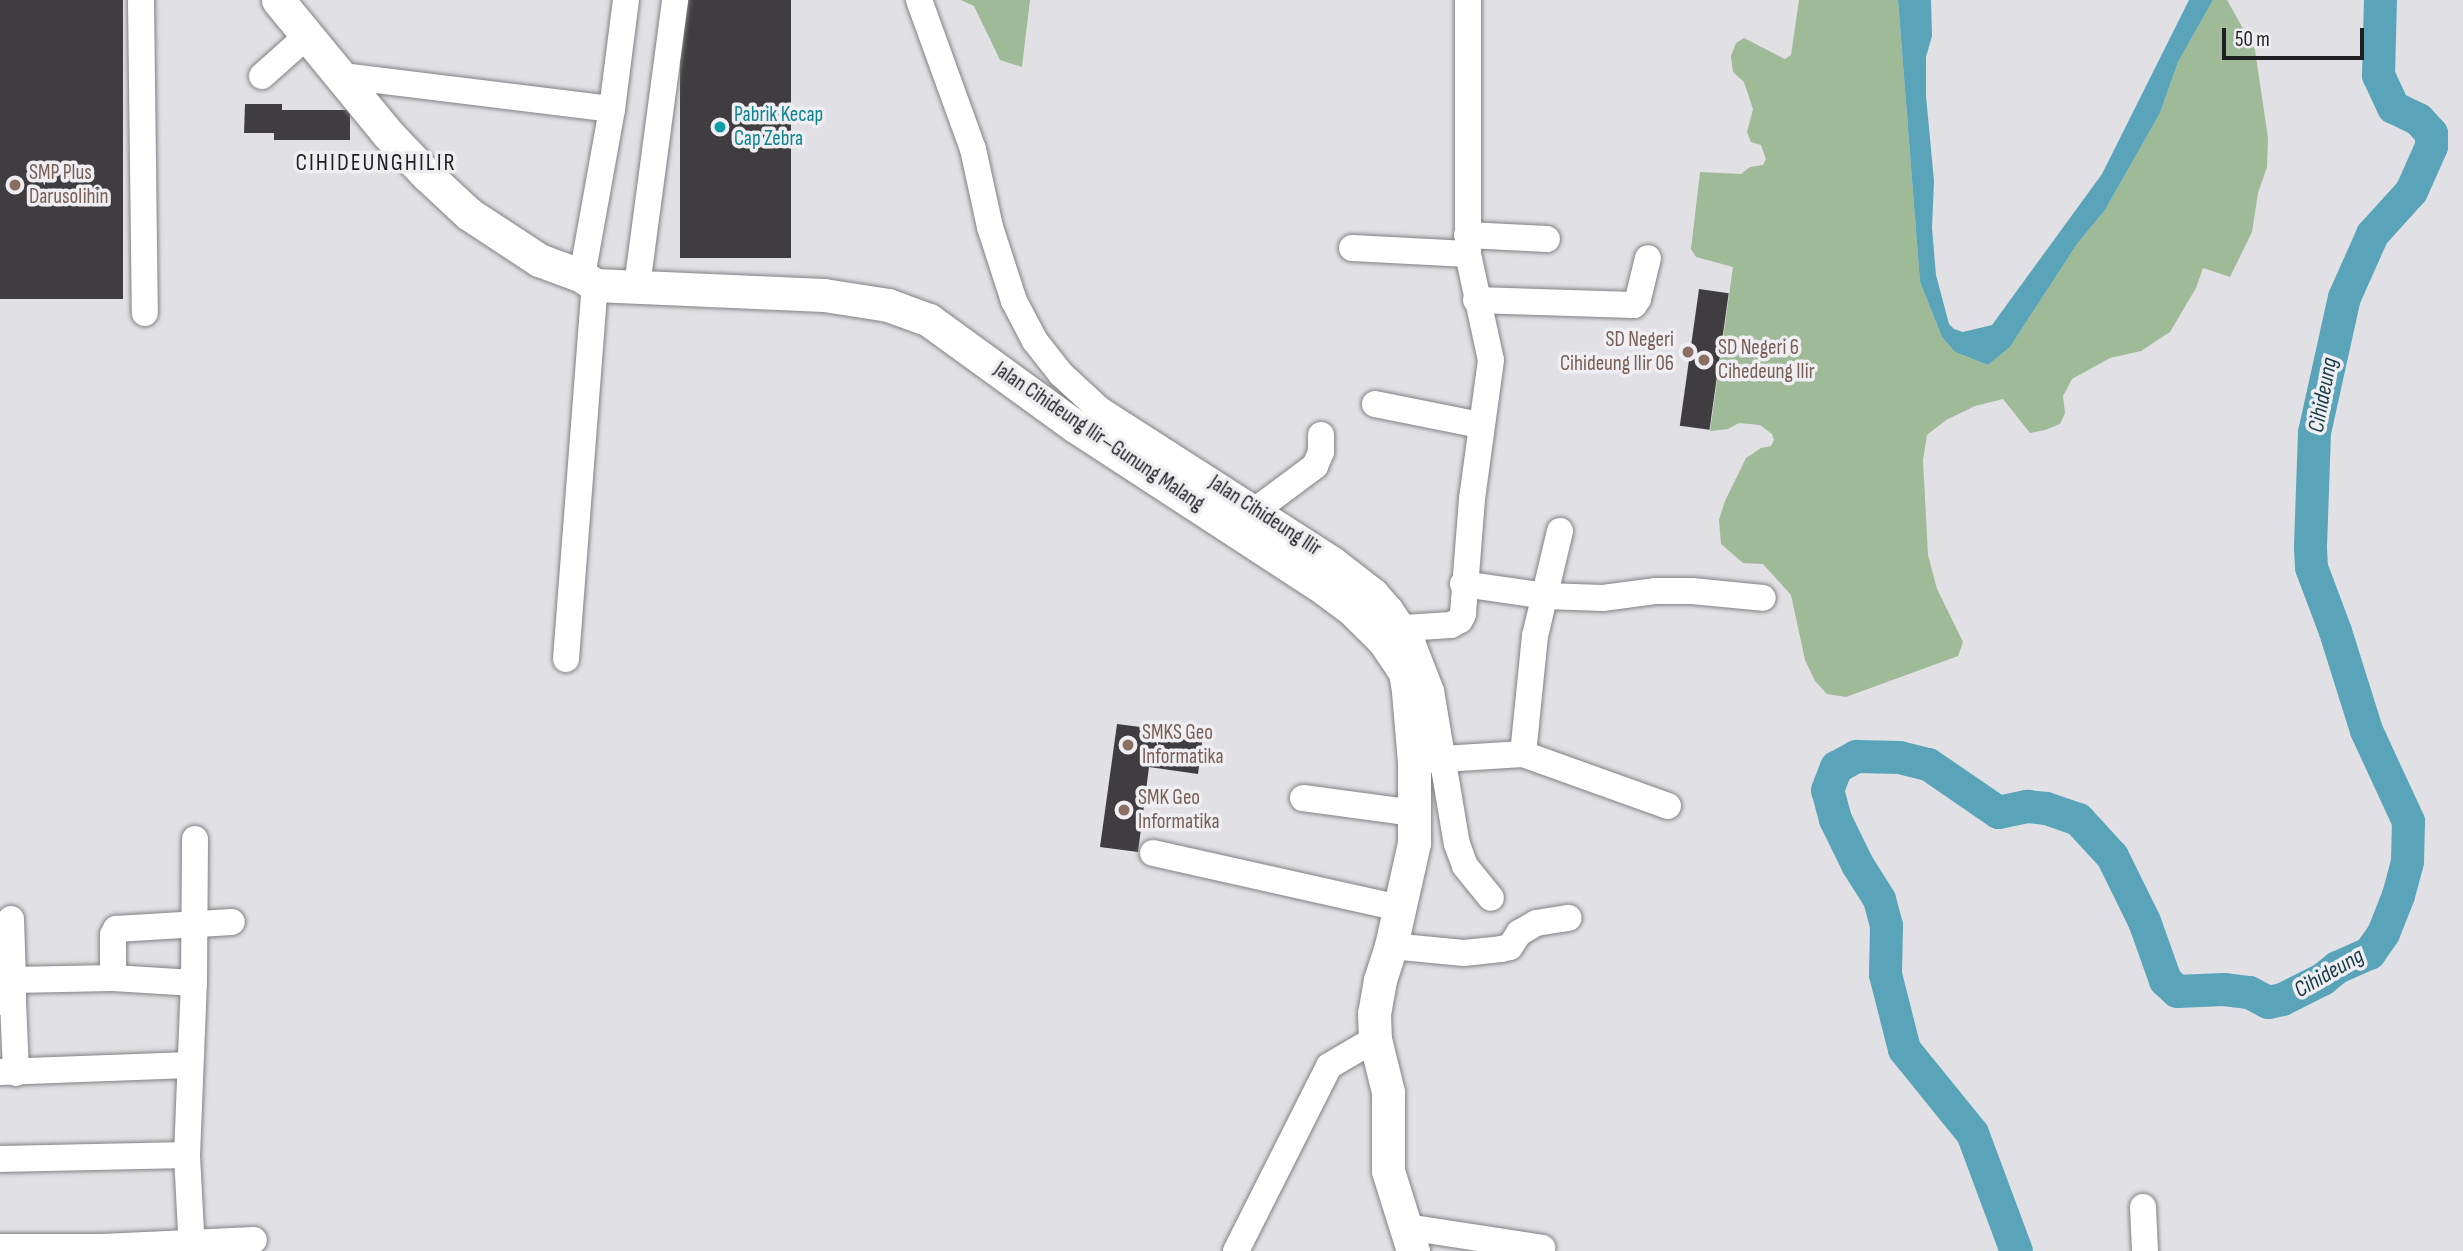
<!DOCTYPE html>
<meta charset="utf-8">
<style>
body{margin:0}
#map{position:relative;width:2463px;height:1251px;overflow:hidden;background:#e0e0e5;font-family:"Sofia Sans Condensed",sans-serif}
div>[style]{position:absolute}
.green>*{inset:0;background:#9eba97}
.water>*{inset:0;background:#59a4b8}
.river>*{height:33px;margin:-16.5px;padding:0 16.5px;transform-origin:16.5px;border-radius:16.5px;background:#59a4b8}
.building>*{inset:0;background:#403d40;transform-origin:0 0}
.roads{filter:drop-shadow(0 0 2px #818185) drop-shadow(0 0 2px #818185)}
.minor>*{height:26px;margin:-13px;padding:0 13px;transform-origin:13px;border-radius:13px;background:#fff}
.major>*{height:33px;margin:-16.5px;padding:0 16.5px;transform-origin:16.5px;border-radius:16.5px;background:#fff}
.dots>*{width:19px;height:19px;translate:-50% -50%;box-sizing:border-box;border:4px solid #eeeef3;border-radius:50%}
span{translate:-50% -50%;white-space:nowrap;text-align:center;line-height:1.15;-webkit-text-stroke:7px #eeeef3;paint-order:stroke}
.culture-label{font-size:21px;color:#0d838f}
.left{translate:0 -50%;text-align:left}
.education-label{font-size:21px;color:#785e54}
.right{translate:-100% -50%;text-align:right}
.street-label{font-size:21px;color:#1f1f21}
.water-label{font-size:23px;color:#163a43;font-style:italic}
.quarter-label{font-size:24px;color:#1f1f21;letter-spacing:2px}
.scale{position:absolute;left:2222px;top:28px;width:142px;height:32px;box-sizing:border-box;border:4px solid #1f1f21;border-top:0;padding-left:9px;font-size:21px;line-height:24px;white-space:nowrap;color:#1f1f21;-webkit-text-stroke:5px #eeeef3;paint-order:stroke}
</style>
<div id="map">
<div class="green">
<i style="clip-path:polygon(961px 0,1030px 0,1022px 67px,1000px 60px,974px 6px)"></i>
<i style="clip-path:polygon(1799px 0,1898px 0,1920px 282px,1942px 337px,1955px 352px,1988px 365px,2010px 347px,2077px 244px,2105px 210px,2160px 113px,2178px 62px,2213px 0,2227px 0,2255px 50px,2268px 138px,2267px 167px,2258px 193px,2252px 232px,2230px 277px,2203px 268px,2196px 288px,2170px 332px,2141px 351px,2110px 358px,2072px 379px,2063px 396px,2065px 413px,2060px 424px,2045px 430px,2030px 433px,2003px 399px,1975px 406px,1946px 420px,1927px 435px,1923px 460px,1928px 555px,1937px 589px,1963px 642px,1958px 656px,1846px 697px,1827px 694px,1815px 681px,1805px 660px,1791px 595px,1763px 564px,1743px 563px,1721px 544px,1719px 520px,1725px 501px,1746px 458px,1761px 448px,1771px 446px,1774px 440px,1772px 434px,1760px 425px,1739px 423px,1728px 429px,1710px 431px,1733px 267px,1696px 257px,1691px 249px,1700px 172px,1741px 174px,1750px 167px,1763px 165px,1766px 159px,1761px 145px,1751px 142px,1747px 132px,1753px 109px,1744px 82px,1733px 72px,1731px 56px,1736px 43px,1744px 38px,1785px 59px,1791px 55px)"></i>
</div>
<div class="water">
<i style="clip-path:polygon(1898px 0,1931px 0,1932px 36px,1926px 57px,1926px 96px,1934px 181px,1932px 228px,1936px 275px,1949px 324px,1954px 329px,1963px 332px,1992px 325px,2102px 174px,2189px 0,2213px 0,2178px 62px,2160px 113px,2105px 210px,2077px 244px,2010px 347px,1988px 365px,1955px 352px,1942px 337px,1920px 282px)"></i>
</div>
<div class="river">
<i style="left:2016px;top:1251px;width:126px;rotate:-110.4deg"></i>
<i style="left:1972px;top:1133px;width:108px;rotate:-129deg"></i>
<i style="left:1904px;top:1049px;width:77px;rotate:-104.2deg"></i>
<i style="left:1885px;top:974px;width:49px;rotate:-88.8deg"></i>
<i style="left:1886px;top:925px;width:27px;rotate:-105deg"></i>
<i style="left:1879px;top:899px;width:41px;rotate:-122.2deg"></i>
<i style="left:1857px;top:864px;width:50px;rotate:-116.1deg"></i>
<i style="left:1835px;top:819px;width:30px;rotate:-105deg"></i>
<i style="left:1827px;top:790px;width:25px;rotate:-69deg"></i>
<i style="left:1836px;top:767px;width:23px;rotate:-29deg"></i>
<i style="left:1856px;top:756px;width:43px;rotate:1.3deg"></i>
<i style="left:1899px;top:757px;width:30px;rotate:14deg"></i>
<i style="left:1928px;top:764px;width:85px;rotate:34.4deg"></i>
<i style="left:1998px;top:812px;width:30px;rotate:-12deg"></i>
<i style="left:2027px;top:806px;width:19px;rotate:6deg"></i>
<i style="left:2046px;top:808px;width:34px;rotate:19deg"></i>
<i style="left:2078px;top:819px;width:50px;rotate:47.4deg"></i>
<i style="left:2112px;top:856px;width:72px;rotate:63.8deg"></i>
<i style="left:2144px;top:921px;width:63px;rotate:70.4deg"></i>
<i style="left:2165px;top:980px;width:16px;rotate:43deg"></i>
<i style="left:2177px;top:991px;width:46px;rotate:-2.5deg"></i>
<i style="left:2223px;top:989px;width:26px;rotate:7deg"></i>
<i style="left:2249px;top:992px;width:21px;rotate:28deg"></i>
<i style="left:2268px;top:1002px;width:14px;rotate:-12deg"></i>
<i style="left:2282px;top:999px;width:45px;rotate:-26.6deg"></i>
<i style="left:2322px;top:979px;width:19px;rotate:-39deg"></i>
<i style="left:2337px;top:967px;width:35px;rotate:-24deg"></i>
<i style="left:2369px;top:953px;width:24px;rotate:-55deg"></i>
<i style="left:2383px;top:933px;width:41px;rotate:-68.5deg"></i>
<i style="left:2398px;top:895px;width:35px;rotate:-75deg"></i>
<i style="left:2407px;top:861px;width:40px;rotate:-88.6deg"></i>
<i style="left:2408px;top:821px;width:100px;rotate:-114.8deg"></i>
<i style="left:2366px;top:730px;width:104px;rotate:-107.4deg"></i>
<i style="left:2335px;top:631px;width:68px;rotate:-110.6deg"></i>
<i style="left:2311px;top:567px;width:21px;rotate:-93deg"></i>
<i style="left:2310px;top:546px;width:114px;rotate:-88deg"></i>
<i style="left:2314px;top:432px;width:138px;rotate:-77.5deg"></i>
<i style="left:2344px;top:297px;width:69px;rotate:-66deg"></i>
<i style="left:2372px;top:234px;width:58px;rotate:-47.8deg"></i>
<i style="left:2411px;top:191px;width:49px;rotate:-66deg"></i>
<i style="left:2431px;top:146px;width:13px;rotate:-90deg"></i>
<i style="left:2431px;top:133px;width:19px;rotate:-133deg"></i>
<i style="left:2418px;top:119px;width:28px;rotate:-154deg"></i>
<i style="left:2393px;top:107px;width:35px;rotate:-115deg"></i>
<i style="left:2378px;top:75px;width:75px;rotate:-88.5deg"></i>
</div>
<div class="building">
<i style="left:0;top:0;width:123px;height:299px"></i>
<i style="left:680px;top:0;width:111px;height:258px"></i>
<i style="clip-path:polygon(245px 104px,282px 104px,282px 110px,350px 110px,350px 140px,274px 140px,274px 133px,244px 133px)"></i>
<i style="left:1699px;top:289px;width:30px;height:138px;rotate:8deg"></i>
<i style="clip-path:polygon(1117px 724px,1203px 735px,1198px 774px,1149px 767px,1138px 852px,1100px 847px)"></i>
</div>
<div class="roads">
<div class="minor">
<i style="left:141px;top:0;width:313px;rotate:89.3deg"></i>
<i style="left:919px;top:0;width:158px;rotate:70.1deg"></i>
<i style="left:973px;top:149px;width:80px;rotate:77.7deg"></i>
<i style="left:990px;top:227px;width:78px;rotate:72deg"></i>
<i style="left:1014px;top:301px;width:45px;rotate:62.3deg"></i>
<i style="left:1035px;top:341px;width:42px;rotate:51.8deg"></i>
<i style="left:1061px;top:374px;width:53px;rotate:42.7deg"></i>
<i style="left:1100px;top:410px;width:279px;rotate:32.7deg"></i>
<i style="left:1335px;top:561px;width:51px;rotate:37.8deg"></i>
<i style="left:1375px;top:592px;width:23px;rotate:49deg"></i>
<i style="left:1390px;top:609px;width:40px;rotate:56deg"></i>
<i style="left:1412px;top:642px;width:53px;rotate:68.8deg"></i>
<i style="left:1431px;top:691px;width:155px;rotate:80.4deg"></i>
<i style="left:1457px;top:844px;width:23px;rotate:70deg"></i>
<i style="left:1465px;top:866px;width:41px;rotate:50.9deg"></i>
<i style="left:262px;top:76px;width:62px;rotate:-41.7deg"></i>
<i style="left:343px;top:76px;width:271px;rotate:7deg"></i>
<i style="left:1467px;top:235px;width:80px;rotate:2.9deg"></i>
<i style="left:1352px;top:248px;width:116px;rotate:3deg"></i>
<i style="left:1468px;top:254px;width:108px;rotate:77.8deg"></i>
<i style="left:1491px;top:360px;width:140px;rotate:97.8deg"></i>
<i style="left:1472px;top:499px;width:115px;rotate:94.5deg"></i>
<i style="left:1463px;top:614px;width:7px;rotate:117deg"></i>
<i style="left:1460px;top:620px;width:10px;rotate:151deg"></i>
<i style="left:1451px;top:625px;width:47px;rotate:176.3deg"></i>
<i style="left:1468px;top:254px;width:254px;rotate:-90deg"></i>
<i style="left:582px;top:276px;width:170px;rotate:-79.8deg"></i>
<i style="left:612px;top:109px;width:110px;rotate:-82.7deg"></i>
<i style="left:637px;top:286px;width:289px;rotate:-82.4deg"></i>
<i style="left:1476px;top:300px;width:158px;rotate:1.8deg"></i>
<i style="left:1634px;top:305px;width:7px;rotate:-56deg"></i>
<i style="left:1638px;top:299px;width:42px;rotate:-76.3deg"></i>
<i style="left:1375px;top:404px;width:107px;rotate:11.3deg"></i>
<i style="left:1256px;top:510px;width:74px;rotate:-36.7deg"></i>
<i style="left:1315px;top:466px;width:15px;rotate:-67deg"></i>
<i style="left:1321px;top:452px;width:17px;rotate:-90deg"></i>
<i style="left:1463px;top:584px;width:83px;rotate:8.3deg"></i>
<i style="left:1545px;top:596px;width:58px;rotate:2deg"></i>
<i style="left:1603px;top:598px;width:52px;rotate:-7.7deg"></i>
<i style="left:1655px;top:591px;width:37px"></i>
<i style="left:1692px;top:591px;width:71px;rotate:5.6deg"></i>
<i style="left:566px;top:659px;width:375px;rotate:-85.6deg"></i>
<i style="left:1523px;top:754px;width:119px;rotate:-84.2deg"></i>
<i style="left:1535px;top:636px;width:108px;rotate:-76.6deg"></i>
<i style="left:1427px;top:760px;width:96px;rotate:-3.6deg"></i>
<i style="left:1523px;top:754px;width:154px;rotate:19.7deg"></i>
<i style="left:1303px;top:798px;width:112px;rotate:7.7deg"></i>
<i style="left:1153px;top:853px;width:253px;rotate:12.6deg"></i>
<i style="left:11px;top:919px;width:61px;rotate:88.1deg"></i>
<i style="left:1391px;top:946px;width:73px;rotate:5.5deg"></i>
<i style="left:1464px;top:953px;width:37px;rotate:-6deg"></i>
<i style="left:1501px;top:949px;width:9px;rotate:-13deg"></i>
<i style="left:1510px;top:947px;width:17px;rotate:-57deg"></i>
<i style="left:1519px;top:933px;width:20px;rotate:-30deg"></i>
<i style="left:1536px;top:923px;width:33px;rotate:-9deg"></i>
<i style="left:113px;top:978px;width:43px;rotate:-90deg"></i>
<i style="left:113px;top:935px;width:7px;rotate:-63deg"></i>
<i style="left:116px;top:929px;width:116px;rotate:-3.5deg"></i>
<i style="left:13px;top:1001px;width:72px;rotate:87.6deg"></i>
<i style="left:0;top:1002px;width:13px;rotate:-4deg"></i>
<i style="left:13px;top:1001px;width:21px;rotate:-90deg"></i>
<i style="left:13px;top:980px;width:100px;rotate:-1.1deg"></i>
<i style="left:113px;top:978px;width:81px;rotate:3.5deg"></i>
<i style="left:0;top:1072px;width:190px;rotate:-2.1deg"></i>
<i style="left:0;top:1159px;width:187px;rotate:-1.2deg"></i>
<i style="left:2143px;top:1207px;width:44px;rotate:87.4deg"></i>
<i style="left:1407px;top:1227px;width:137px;rotate:8.8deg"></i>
<i style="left:0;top:1247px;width:102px"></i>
<i style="left:102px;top:1247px;width:152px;rotate:-2.6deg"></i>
<i style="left:192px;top:1251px;width:96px;rotate:-93deg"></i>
<i style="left:187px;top:1155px;width:172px;rotate:-87.7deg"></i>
<i style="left:194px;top:983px;width:144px;rotate:-89.6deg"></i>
<i style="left:1236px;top:1251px;width:207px;rotate:-63.3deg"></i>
<i style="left:1329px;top:1066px;width:53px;rotate:-30.4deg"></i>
</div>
<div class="major">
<i style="left:278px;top:0;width:173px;rotate:50.6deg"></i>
<i style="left:388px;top:134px;width:57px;rotate:46.4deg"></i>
<i style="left:427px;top:175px;width:57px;rotate:42.9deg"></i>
<i style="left:469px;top:214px;width:84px;rotate:33.3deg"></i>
<i style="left:539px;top:260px;width:46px;rotate:20.4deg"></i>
<i style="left:582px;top:276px;width:16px;rotate:35deg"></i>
<i style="left:595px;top:285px;width:229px;rotate:2.5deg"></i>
<i style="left:824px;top:295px;width:65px;rotate:8.9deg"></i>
<i style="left:888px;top:305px;width:44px;rotate:20.1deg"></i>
<i style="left:929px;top:320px;width:180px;rotate:36deg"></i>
<i style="left:1075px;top:426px;width:298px;rotate:33.1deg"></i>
<i style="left:1325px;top:589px;width:36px;rotate:37deg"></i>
<i style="left:1354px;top:611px;width:42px;rotate:45deg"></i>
<i style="left:1384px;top:641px;width:37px;rotate:56deg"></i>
<i style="left:1405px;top:672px;width:19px;rotate:81deg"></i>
<i style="left:1408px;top:691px;width:72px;rotate:85.2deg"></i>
<i style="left:1414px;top:763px;width:80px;rotate:90deg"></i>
<i style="left:1414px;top:843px;width:106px;rotate:102.6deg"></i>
<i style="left:1391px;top:946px;width:36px;rotate:108deg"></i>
<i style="left:1380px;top:980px;width:34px;rotate:100deg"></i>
<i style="left:1374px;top:1013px;width:26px;rotate:88deg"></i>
<i style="left:1375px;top:1039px;width:55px;rotate:76.2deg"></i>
<i style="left:1388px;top:1092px;width:79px;rotate:90deg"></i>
<i style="left:1388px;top:1171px;width:84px;rotate:72.6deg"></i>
</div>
</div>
<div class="dots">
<i style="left:720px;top:127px;background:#0f9aa8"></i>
<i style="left:15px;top:185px;background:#8d6e63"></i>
<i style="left:1688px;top:352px;background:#8d6e63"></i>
<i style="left:1704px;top:360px;background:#8d6e63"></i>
<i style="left:1128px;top:745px;background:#8d6e63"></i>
<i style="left:1124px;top:810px;background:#8d6e63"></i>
</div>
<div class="culture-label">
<span class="left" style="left:734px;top:127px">Pabrik Kecap<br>Cap Zebra</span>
</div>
<div class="education-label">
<span class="left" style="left:29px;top:185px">SMP Plus<br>Darusolihin</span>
<span class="right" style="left:1674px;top:352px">SD Negeri<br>Cihideung Ilir 06</span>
<span class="left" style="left:1718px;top:360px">SD Negeri 6<br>Cihedeung Ilir</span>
<span class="left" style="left:1142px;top:745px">SMKS Geo<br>Informatika</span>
<span class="left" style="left:1138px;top:810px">SMK Geo<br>Informatika</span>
</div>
<div class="street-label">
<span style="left:1099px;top:437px;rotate:34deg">Jalan Cihideung Ilir–Gunung Malang</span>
<span style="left:1265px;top:516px;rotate:33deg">Jalan Cihideung Ilir</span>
</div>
<div class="water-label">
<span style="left:2323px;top:395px;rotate:-79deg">Cihideung</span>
<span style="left:2329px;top:973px;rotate:-30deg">Cihideung</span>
</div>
<div class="quarter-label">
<span style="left:376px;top:163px">CIHIDEUNGHILIR</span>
</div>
<div class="scale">50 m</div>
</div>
